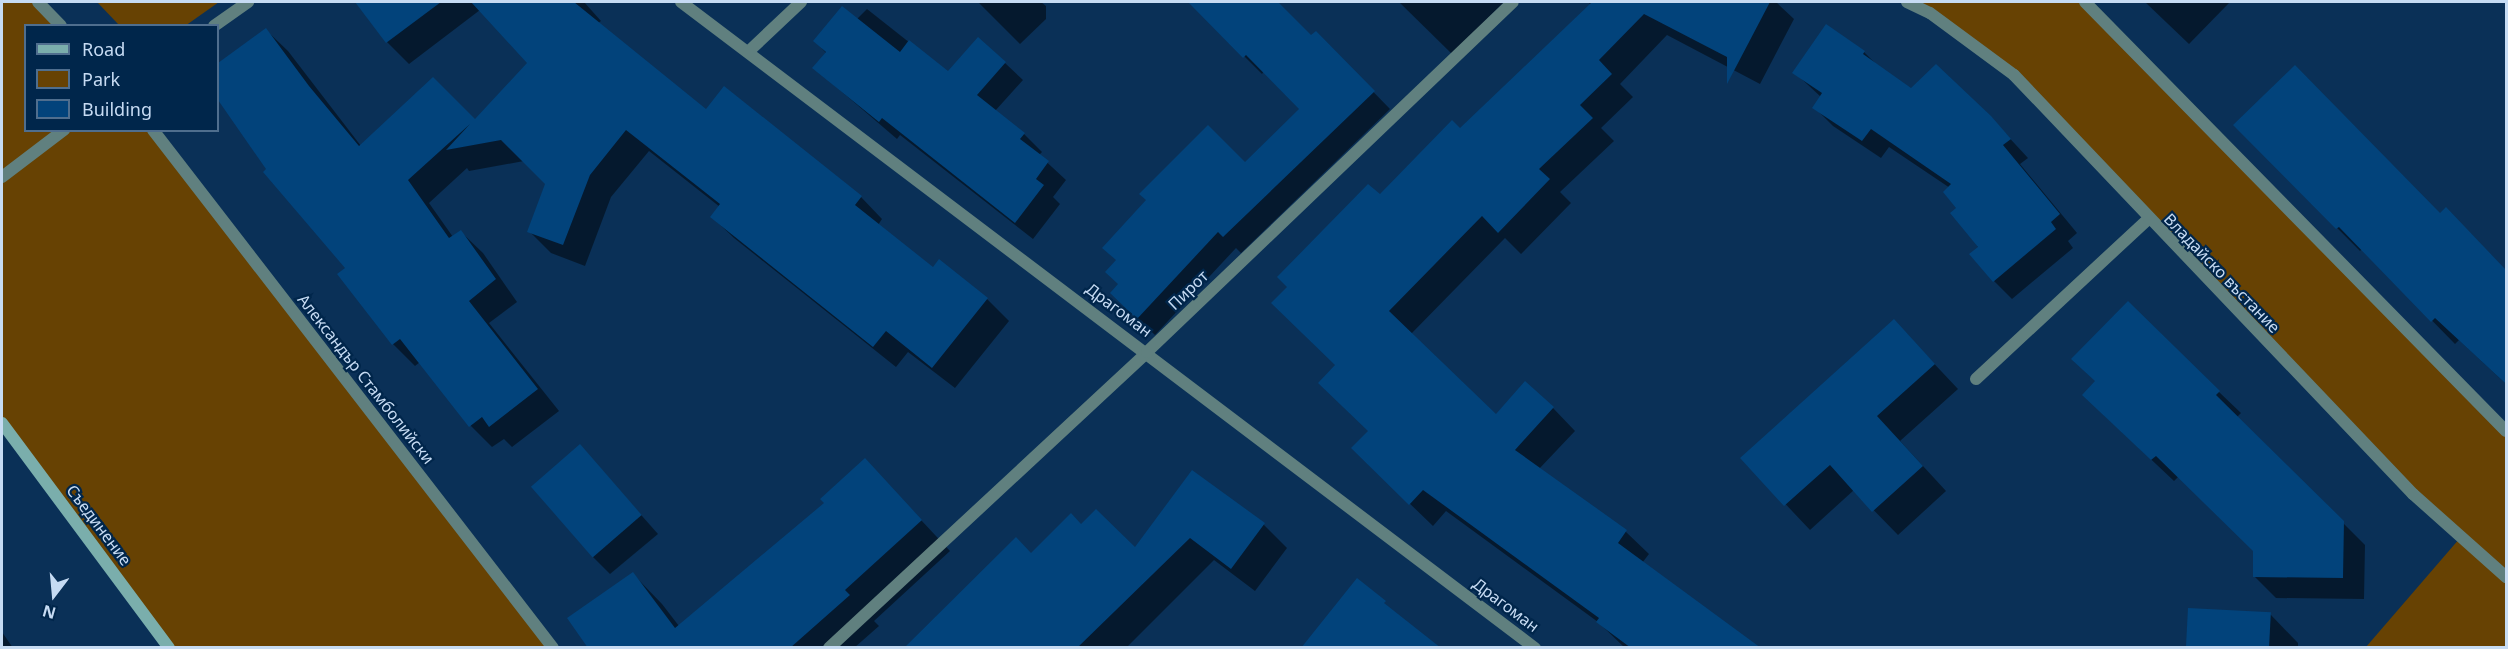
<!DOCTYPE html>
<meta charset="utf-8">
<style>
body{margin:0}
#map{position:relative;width:2508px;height:649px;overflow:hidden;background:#0a3057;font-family:"Noto Sans",sans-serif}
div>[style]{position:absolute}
.green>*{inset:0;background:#674203}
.shadow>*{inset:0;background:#0007}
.building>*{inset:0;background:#02437b;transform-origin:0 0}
.lane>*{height:12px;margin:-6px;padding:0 6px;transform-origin:6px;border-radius:6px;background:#60807f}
.street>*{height:12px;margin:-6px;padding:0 6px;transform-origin:6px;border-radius:6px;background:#60807f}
.secondary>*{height:12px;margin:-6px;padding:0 6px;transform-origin:6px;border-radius:6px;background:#7aaeac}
span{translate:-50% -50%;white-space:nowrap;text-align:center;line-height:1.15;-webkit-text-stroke:4.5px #00264b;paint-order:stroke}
.street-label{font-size:16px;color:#c6dbf3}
.frame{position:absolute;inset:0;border:3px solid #c6dbf3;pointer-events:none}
.legend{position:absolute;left:24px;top:24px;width:195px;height:108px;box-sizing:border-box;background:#00264b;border:2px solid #4f6e8e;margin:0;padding:8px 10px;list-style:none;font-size:18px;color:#c6dbf3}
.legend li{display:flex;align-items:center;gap:12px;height:30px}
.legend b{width:30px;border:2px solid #4f6e8e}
.north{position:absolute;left:24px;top:565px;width:60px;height:60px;-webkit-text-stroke:4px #00264b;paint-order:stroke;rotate:196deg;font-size:16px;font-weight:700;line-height:24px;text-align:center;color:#c6dbf3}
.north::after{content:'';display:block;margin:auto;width:21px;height:27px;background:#c6dbf3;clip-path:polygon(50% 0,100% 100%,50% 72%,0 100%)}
</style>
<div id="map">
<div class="green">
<i style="clip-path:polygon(2px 2px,36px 2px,58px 25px,26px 26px,26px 130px,58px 131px,2px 174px)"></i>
<i style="clip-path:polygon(97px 2px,219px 2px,185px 26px,119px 25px)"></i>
<i style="clip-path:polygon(1907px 2px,2085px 2px,2506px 431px,2506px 647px,2366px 647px,2460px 538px,2014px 75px)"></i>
<i style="clip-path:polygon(64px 131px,153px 131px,553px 647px,169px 647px,2px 423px,2px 177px)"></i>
</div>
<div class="shadow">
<i style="clip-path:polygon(357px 2px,584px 2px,601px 21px,598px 23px,706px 111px,861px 197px,882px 219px,878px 225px,933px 269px,940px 261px,987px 299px,1009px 321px,955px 388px,908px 352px,896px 367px,734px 238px,712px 217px,720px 207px,649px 151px,611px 197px,585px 266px,551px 253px,529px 231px,547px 184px,524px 161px,469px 171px,467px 168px,429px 203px,453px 237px,461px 232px,483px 253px,517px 302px,489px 323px,559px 411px,512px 447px,504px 439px,492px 447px,471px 426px,420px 362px,415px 366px,393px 344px,347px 269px,268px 169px,218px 98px,218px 65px,266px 30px,288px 51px,361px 146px,475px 121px,529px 63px,480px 10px,409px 64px,387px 42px)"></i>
<i style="clip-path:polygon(978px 2px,1041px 2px,1046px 6px,1046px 19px,1020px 44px)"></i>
<i style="clip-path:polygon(1193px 2px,1276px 2px,1311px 37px,1316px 33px,1390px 109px,1241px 253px,1236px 248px,1155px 335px,1129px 310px,1120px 284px,1301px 109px,1264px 71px,1262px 74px,1191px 3px)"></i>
<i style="clip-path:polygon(1399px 2px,1504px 2px,1452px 54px)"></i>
<i style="clip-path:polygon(1588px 2px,1776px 2px,1794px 19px,1760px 84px,1667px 35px,1620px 84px,1633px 97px,1601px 128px,1614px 141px,1560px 192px,1571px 203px,1521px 254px,1505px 238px,1411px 334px,1496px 416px,1553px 408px,1575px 431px,1539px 469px,1626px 532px,1649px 554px,1642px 563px,1759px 648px,1625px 648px,1598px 622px,1446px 511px,1433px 526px,1376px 471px,1370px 432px,1337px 365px,1380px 196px,1460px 130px,1591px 5px)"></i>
<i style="clip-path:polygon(2145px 2px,2230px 2px,2189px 44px)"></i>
<i style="clip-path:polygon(867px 9px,948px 73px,1005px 63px,1023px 80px,995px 111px,1024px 134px,1042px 152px,1039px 155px,1066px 180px,1053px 197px,1060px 204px,1033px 239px,900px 135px,897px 139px,814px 68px,826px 53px,815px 41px,857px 19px)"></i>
<i style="clip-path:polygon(1864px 52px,1879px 67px,1911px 90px,1990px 117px,2028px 158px,2020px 164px,2077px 233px,2068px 241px,2073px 248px,2012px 299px,1994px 281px,1950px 188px,1889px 147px,1881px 158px,1833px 126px,1814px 107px,1821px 97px,1794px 72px)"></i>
<i style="clip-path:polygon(2235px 125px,2440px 214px,2469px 232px,2506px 271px,2506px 384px,2459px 340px,2455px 344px,2362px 249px,2360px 251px)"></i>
<i style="clip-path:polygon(1894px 321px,1958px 389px,1900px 441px,1946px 491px,1898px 535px,1854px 490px,1810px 530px,1742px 458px)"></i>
<i style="clip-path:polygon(2219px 392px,2241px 413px,2237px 417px,2365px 545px,2364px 599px,2276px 598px,2254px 576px,2254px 551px,2179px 476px,2174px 481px,2105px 416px)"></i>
<i style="clip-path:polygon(580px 446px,658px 534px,610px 574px,592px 556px)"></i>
<i style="clip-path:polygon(865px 460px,950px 551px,874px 621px,879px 626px,854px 648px,590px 648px,633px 574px,662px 604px,679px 626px,826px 503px)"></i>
<i style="clip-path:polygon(1193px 472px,1264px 525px,1287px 548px,1255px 591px,1214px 560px,1126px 648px,906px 648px,1031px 555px,1082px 525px,1135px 549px)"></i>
<i style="clip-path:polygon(2270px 614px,2298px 643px,2298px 648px,2188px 648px)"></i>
<i style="clip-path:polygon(2px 632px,13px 648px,2px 648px)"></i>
</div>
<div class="building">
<i style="clip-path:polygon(355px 2px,441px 2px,386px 43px)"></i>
<i style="clip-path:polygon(471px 2px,574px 2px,706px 109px,724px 86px,862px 196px,855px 205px,933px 267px,939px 259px,988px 298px,932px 368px,886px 331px,873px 347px,710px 217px,720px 204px,626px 130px,590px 175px,563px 245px,527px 232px,545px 184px,501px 140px,446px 150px,470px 124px,408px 180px,449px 238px,461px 230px,496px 279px,469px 301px,538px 389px,489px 427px,482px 417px,469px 427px,400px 339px,392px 345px,337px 274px,345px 268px,263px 172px,266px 169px,218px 100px,218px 63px,266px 28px,309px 86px,359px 146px,433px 77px,475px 119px,527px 63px)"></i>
<i style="clip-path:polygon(1188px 2px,1278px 2px,1311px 35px,1316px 31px,1375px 91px,1223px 237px,1218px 232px,1137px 319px,1110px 293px,1118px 284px,1105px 272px,1116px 260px,1102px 248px,1146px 200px,1139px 194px,1208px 125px,1245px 162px,1299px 109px,1246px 55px,1243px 58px)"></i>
<i style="clip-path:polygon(1592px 2px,1770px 2px,1727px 84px,1727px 57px,1644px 14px,1599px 60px,1612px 74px,1580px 105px,1593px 118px,1539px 169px,1550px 179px,1498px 233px,1482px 216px,1389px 311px,1496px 414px,1525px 381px,1554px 407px,1515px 450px,1627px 530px,1618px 543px,1761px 648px,1631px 648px,1596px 622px,1599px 618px,1423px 490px,1409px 505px,1351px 448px,1368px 431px,1318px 383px,1335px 365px,1271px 303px,1287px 287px,1277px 277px,1368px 184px,1380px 194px,1452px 120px,1460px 128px)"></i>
<i style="clip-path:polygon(842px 6px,900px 52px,909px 40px,948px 71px,978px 37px,1006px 62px,977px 95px,1025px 133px,1020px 139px,1049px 161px,1036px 179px,1044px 185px,1015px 223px,882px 118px,879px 122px,812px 68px,826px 52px,813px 41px)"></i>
<i style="clip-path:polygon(1826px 24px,1865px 51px,1863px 54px,1911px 88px,1936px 64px,1991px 116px,2011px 139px,2003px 145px,2060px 214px,2051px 222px,2056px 229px,1993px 282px,1969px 254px,1978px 247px,1950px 213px,1956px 208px,1943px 192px,1951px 184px,1871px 129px,1862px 141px,1812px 108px,1822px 93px,1792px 73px)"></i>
<i style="clip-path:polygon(2295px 65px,2440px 213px,2446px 207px,2506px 270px,2506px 384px,2435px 318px,2431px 322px,2339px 227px,2336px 229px,2233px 125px)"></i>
<i style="clip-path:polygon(2128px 301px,2220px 391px,2216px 395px,2344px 521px,2343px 578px,2253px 577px,2253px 551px,2156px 456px,2151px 460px,2082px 395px,2095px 381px,2071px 359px)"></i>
<i style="clip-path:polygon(1894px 319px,1935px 364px,1877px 416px,1923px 466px,1872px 512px,1830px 465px,1784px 506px,1740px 458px)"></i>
<i style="left:580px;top:444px;width:94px;height:65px;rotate:49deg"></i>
<i style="clip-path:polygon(865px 458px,922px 520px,845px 590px,850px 595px,790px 648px,588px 648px,567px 618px,633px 572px,675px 628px,824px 503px,820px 499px)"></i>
<i style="clip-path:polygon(1192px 470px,1265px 523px,1231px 569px,1190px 538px,1077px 648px,904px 648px,1016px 537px,1031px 553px,1071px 513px,1081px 524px,1096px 509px,1135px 547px)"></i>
<i style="clip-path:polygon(1357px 578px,1386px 601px,1384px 603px,1441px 648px,1301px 648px)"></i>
<i style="left:2188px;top:608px;width:83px;height:40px;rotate:3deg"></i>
</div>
<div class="lane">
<i style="left:1976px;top:379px;width:235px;rotate:-42.9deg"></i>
</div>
<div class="street">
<i style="left:38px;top:2px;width:33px;rotate:46deg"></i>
<i style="left:681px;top:2px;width:1071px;rotate:37.11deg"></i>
<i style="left:1907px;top:2px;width:25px;rotate:26deg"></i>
<i style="left:1930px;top:13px;width:104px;rotate:36.4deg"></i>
<i style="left:2014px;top:75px;width:579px;rotate:46.4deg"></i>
<i style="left:2413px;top:494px;width:125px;rotate:41.7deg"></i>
<i style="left:2085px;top:2px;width:601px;rotate:45.54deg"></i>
<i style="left:214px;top:26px;width:42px;rotate:-35.2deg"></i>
<i style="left:748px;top:52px;width:73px;rotate:-43.3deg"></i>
<i style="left:153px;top:130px;width:654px;rotate:52.32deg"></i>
<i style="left:2px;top:177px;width:78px;rotate:-37.2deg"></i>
<i style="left:829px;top:648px;width:434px;rotate:-42.9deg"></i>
<i style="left:1147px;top:352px;width:506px;rotate:-43.72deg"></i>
</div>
<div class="secondary">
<i style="left:2px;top:423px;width:280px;rotate:53.4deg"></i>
</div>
<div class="street-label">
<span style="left:2222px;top:273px;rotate:46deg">Владайско въстание</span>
<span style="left:1188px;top:290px;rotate:-44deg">Пирот</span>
<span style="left:1119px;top:310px;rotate:37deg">Драгоман</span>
<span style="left:366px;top:379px;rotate:52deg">Александър Стамболийски</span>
<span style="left:99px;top:525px;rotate:53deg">Съединение</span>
<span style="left:1506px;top:605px;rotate:37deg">Драгоман</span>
</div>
<div class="frame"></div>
<ul class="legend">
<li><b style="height:8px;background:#7aaeac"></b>Road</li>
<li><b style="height:16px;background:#674203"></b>Park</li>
<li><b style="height:16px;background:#02437b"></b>Building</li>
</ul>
<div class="north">N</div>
</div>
